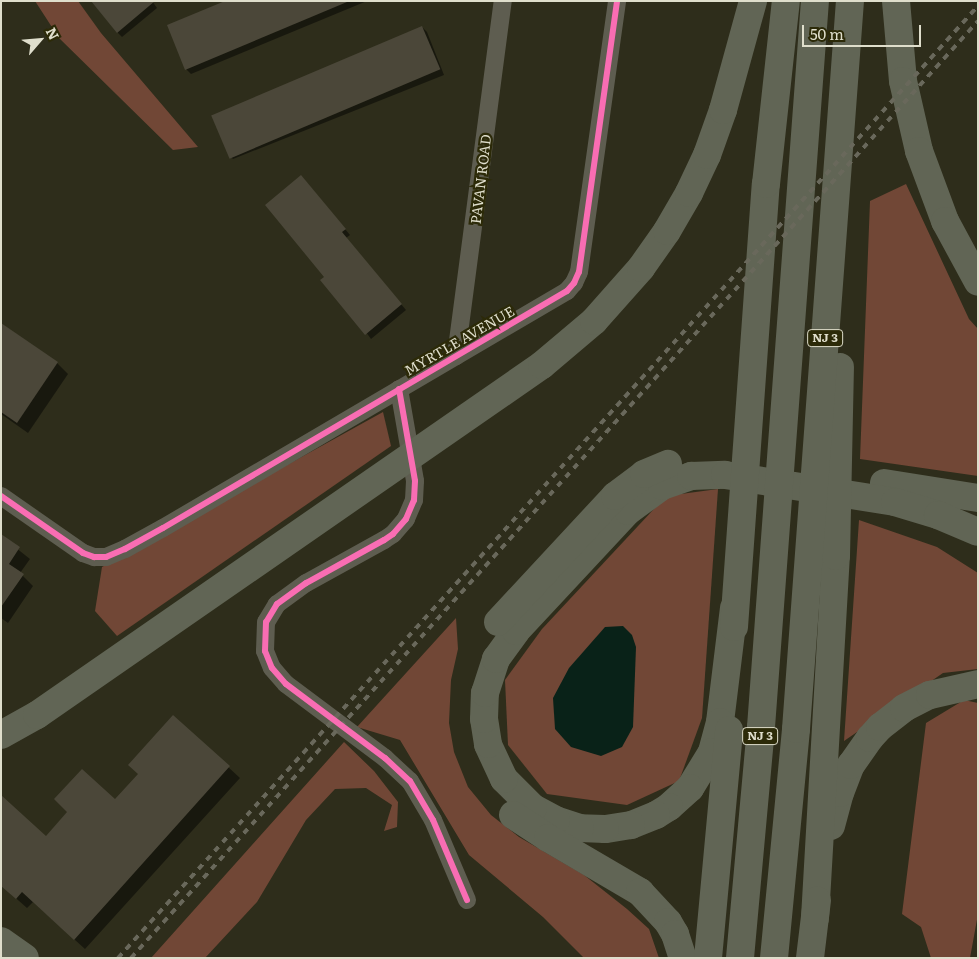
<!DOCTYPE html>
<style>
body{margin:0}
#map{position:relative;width:979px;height:959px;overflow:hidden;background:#2e2d1b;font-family:Literata,serif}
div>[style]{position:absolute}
.green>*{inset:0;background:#714736}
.water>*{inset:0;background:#092218}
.shadow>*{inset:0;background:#0007}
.building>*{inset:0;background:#4b4739;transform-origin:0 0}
.street>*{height:18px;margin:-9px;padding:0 9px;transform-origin:9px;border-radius:9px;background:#5e5d50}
.highway>*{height:28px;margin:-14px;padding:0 14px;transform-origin:14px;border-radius:14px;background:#616555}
.rail>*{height:4px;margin-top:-2px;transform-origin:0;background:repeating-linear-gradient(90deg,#69685b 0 6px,transparent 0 12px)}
.cycleway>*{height:6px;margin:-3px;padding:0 3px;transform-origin:3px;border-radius:3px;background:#f96db3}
span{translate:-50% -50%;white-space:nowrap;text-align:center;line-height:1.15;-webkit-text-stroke:4.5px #2c2a08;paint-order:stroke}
.shield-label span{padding:1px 4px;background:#2c2a08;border:1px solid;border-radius:4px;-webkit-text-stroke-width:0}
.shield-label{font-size:12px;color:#dfdecc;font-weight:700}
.street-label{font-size:14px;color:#dfdecc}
.frame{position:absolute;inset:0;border:2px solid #dfdecc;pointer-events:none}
.north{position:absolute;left:15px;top:15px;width:50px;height:50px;-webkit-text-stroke:4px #2c2a08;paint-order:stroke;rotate:63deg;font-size:14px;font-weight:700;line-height:20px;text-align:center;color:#dfdecc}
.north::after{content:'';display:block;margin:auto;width:18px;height:22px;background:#dfdecc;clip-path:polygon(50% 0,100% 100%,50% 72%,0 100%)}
.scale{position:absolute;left:802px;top:25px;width:119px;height:22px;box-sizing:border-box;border:2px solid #dfdecc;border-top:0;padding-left:6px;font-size:15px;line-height:18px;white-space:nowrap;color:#dfdecc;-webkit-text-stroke:4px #2c2a08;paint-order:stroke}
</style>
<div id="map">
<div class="green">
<i style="clip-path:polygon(35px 1px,78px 1px,101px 33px,198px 147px,173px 150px,59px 38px)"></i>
<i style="clip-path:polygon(906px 184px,969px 319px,978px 329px,978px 476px,860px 459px,870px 201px)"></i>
<i style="clip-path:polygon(383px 412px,391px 446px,117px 636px,95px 611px,102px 567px)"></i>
<i style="clip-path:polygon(718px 489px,702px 718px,679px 781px,627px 805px,547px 794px,508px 745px,505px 680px,542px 629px,666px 496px)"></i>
<i style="clip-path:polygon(859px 520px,937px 547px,978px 573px,978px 669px,943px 673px,844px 741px)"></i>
<i style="clip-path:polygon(456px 618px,458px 649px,451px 680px,449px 723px,454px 752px,468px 787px,491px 815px,519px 837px,584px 875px,627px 909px,649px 929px,659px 958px,584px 958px,543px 917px,469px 855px,400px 740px,357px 727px)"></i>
<i style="clip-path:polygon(964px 700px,978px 703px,978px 914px,970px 958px,931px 958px,921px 927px,902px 914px,926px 723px)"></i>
<i style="clip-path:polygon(344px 742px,374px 771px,398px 802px,397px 827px,384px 831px,392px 805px,366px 788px,335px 789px,306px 820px,257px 902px,205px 958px,151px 958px)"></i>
</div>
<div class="water">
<i style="clip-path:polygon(623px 626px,632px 635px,636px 647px,633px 727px,622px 747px,601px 756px,571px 747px,555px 729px,553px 698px,569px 668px,605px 627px)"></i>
</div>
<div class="shadow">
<i style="clip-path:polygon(152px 1px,157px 8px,122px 37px,117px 32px)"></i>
<i style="clip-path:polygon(227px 1px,367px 1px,191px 74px,186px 69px)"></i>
<i style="clip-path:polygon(422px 27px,427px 32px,444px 75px,233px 159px,228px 154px)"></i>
<i style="clip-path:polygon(306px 182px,350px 235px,346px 238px,406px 310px,371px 339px,326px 277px)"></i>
<i style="clip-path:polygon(3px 325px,57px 363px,68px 374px,28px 433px,1px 414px)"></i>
<i style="clip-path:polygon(1px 536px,30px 559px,20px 573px,33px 586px,8px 623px,1px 618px)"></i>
<i style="clip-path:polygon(173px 716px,240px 778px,85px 949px,33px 902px,27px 908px,1px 885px,46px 837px,115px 801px,139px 774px)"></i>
</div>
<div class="building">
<i style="clip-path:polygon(91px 1px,155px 1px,117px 33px)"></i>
<i style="clip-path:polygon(225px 1px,346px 1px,347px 2px,185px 70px,167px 25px)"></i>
<i style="left:422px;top:26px;width:47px;height:229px;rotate:67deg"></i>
<i style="clip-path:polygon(301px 175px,346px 229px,342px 232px,402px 304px,365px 335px,320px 280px,324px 277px,265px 205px)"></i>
<i style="clip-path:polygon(1px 323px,58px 362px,17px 423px,1px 412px)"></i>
<i style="clip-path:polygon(1px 534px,20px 547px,9px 564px,24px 574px,1px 607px)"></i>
<i style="clip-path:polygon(173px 715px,230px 766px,74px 940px,22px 892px,16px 899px,1px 886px,1px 795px,46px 836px,67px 812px,54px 799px,82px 769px,115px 799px,138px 774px,128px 765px)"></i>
</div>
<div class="street">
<i style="left:456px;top:356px;width:358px;rotate:-82.5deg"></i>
<i style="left:399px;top:389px;width:93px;rotate:80.1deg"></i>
<i style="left:415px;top:481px;width:19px;rotate:93deg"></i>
<i style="left:414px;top:500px;width:21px;rotate:113deg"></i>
<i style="left:406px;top:519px;width:20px;rotate:131deg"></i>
<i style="left:393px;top:534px;width:11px;rotate:146deg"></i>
<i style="left:384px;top:540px;width:89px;rotate:151.1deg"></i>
<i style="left:306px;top:583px;width:36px;rotate:144deg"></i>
<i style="left:277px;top:604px;width:21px;rotate:121deg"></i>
<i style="left:266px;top:622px;width:29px;rotate:92deg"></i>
<i style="left:265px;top:651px;width:18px;rotate:68deg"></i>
<i style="left:272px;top:668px;width:21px;rotate:49deg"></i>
<i style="left:286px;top:684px;width:124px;rotate:36.8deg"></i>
<i style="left:385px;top:758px;width:34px;rotate:43deg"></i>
<i style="left:410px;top:781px;width:45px;rotate:59.5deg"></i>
<i style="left:433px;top:820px;width:87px;rotate:67deg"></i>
<i style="left:1px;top:496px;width:100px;rotate:34.8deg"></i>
<i style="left:83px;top:553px;width:12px;rotate:20deg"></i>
<i style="left:94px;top:557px;width:12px"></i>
<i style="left:106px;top:557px;width:21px;rotate:-23deg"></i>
<i style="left:125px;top:549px;width:43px;rotate:-28.9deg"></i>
<i style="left:163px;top:528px;width:468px;rotate:-30.4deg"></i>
<i style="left:567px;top:291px;width:11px;rotate:-49deg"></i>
<i style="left:574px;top:283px;width:12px;rotate:-66deg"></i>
<i style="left:579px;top:272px;width:274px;rotate:-82deg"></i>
</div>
<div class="highway">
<i style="left:896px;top:1px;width:80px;rotate:85deg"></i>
<i style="left:903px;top:81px;width:72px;rotate:77.1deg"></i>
<i style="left:919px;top:151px;width:75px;rotate:69.6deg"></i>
<i style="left:945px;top:221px;width:69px;rotate:61.6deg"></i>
<i style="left:884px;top:483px;width:95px;rotate:9.1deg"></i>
<i style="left:734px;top:608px;width:115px;rotate:97deg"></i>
<i style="left:720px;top:722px;width:31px;rotate:105deg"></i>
<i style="left:712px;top:752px;width:42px;rotate:121.4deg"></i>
<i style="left:690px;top:788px;width:28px;rotate:138deg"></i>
<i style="left:669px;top:807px;width:15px;rotate:148deg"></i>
<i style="left:656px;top:815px;width:27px;rotate:158deg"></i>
<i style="left:631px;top:825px;width:26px;rotate:171deg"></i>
<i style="left:605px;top:829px;width:25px;rotate:-178deg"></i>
<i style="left:580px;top:828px;width:25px;rotate:-162deg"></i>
<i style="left:556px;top:820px;width:26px;rotate:-152deg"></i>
<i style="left:533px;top:808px;width:41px;rotate:-135deg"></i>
<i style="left:504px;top:779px;width:38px;rotate:-115deg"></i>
<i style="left:488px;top:744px;width:25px;rotate:-99deg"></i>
<i style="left:484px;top:719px;width:26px;rotate:-88deg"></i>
<i style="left:485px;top:693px;width:36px;rotate:-72deg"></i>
<i style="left:496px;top:659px;width:34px;rotate:-54deg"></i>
<i style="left:516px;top:631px;width:164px;rotate:-47deg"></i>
<i style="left:628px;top:511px;width:42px;rotate:-36.3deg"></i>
<i style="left:662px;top:486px;width:31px;rotate:-19deg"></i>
<i style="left:691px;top:476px;width:34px;rotate:-2deg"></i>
<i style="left:725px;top:475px;width:172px;rotate:9deg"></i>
<i style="left:895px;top:502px;width:45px;rotate:16.8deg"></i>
<i style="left:938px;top:515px;width:43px;rotate:23deg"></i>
<i style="left:498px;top:622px;width:172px;rotate:-47.1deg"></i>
<i style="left:615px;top:496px;width:36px;rotate:-37deg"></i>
<i style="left:644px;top:474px;width:26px;rotate:-23deg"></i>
<i style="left:734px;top:627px;width:444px;rotate:-85.9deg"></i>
<i style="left:766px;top:184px;width:184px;rotate:-83.8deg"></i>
<i style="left:1px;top:735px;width:41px;rotate:-29.1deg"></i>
<i style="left:37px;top:715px;width:614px;rotate:-34.72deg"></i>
<i style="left:542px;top:365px;width:68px;rotate:-40.2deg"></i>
<i style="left:594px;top:321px;width:71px;rotate:-48.4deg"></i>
<i style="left:641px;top:268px;width:45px;rotate:-54.9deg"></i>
<i style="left:667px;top:231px;width:44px;rotate:-59.9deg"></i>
<i style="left:689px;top:193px;width:42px;rotate:-64.7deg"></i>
<i style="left:707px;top:155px;width:48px;rotate:-70.4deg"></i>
<i style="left:723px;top:110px;width:113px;rotate:-74.6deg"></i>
<i style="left:513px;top:815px;width:42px;rotate:33.3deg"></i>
<i style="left:548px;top:838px;width:107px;rotate:30.4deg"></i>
<i style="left:640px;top:892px;width:41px;rotate:47deg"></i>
<i style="left:668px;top:922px;width:14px;rotate:60deg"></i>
<i style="left:675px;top:934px;width:25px;rotate:72deg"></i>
<i style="left:831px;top:826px;width:34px;rotate:-75deg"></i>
<i style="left:840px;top:793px;width:30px;rotate:-69deg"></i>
<i style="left:851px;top:765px;width:33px;rotate:-55deg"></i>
<i style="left:870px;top:738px;width:15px;rotate:-48deg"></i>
<i style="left:880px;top:727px;width:31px;rotate:-38deg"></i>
<i style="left:904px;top:708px;width:29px;rotate:-27deg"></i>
<i style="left:930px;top:695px;width:49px;rotate:-12.9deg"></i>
<i style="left:815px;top:918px;width:363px;rotate:-86.7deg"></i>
<i style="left:836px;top:556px;width:189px;rotate:-88.8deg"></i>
<i style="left:1px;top:941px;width:29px;rotate:35deg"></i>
<i style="left:708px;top:958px;width:229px;rotate:-84.7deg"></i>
<i style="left:740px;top:958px;width:232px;rotate:-84.8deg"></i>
<i style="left:761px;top:727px;width:728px;rotate:-85.75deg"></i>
<i style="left:774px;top:958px;width:230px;rotate:-84.5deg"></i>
<i style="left:796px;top:729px;width:730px;rotate:-85.76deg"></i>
<i style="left:810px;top:958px;width:58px;rotate:-83.1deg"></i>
</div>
<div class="rail">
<i style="left:118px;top:958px;width:1283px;rotate:-47.91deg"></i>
<i style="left:131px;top:958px;width:1263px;rotate:-47.89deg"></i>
</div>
<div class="cycleway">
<i style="left:399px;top:389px;width:93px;rotate:80.1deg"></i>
<i style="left:415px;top:481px;width:19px;rotate:93deg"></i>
<i style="left:414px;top:500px;width:21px;rotate:113deg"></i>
<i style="left:406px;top:519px;width:20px;rotate:131deg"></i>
<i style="left:393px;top:534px;width:11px;rotate:146deg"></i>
<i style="left:384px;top:540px;width:89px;rotate:151.1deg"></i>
<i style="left:306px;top:583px;width:36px;rotate:144deg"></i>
<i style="left:277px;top:604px;width:21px;rotate:121deg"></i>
<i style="left:266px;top:622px;width:29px;rotate:92deg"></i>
<i style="left:265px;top:651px;width:18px;rotate:68deg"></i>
<i style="left:272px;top:668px;width:21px;rotate:49deg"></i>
<i style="left:286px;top:684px;width:124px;rotate:36.8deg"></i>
<i style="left:385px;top:758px;width:34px;rotate:43deg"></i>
<i style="left:410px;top:781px;width:45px;rotate:59.5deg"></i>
<i style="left:433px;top:820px;width:87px;rotate:67deg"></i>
<i style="left:1px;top:496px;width:100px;rotate:34.8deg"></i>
<i style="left:83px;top:553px;width:12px;rotate:20deg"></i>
<i style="left:94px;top:557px;width:12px"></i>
<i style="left:106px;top:557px;width:21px;rotate:-23deg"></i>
<i style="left:125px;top:549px;width:43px;rotate:-28.9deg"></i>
<i style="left:163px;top:528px;width:468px;rotate:-30.4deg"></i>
<i style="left:567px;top:291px;width:11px;rotate:-49deg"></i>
<i style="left:574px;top:283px;width:12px;rotate:-66deg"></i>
<i style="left:579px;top:272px;width:274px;rotate:-82deg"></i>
</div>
<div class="shield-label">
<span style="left:825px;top:338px">NJ 3</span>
<span style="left:760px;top:736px">NJ 3</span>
</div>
<div class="street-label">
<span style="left:480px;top:179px;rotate:-83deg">PAVAN ROAD</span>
<span style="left:459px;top:340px;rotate:-30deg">MYRTLE AVENUE</span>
</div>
<div class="frame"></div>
<div class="north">N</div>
<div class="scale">50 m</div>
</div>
